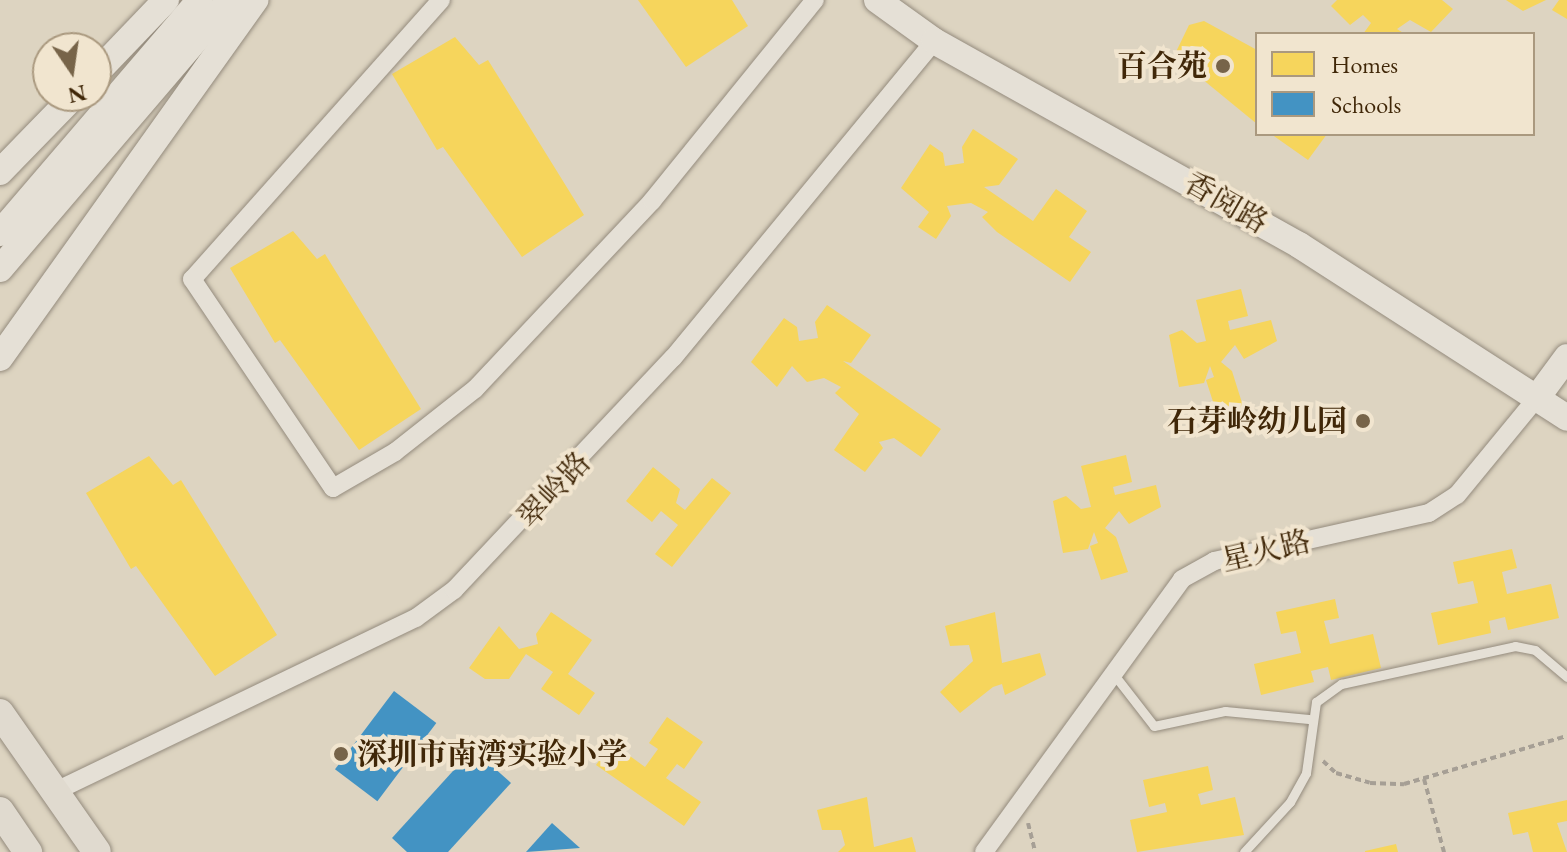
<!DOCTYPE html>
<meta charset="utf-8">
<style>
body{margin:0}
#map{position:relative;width:1567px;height:852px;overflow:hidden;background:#ddd4c1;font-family:"EB Garamond","Noto Serif SC",serif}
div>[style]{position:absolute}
.homes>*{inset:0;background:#f6d55c}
.schools>*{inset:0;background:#4393c3;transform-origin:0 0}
.path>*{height:4px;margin-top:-2px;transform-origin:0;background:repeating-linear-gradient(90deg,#a69f95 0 6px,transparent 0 10px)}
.roads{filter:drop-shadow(0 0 2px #948b7d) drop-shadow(0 0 2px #948b7d)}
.lane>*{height:9px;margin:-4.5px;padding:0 4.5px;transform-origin:4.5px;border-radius:4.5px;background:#e5e0d6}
.street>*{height:18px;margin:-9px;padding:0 9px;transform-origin:9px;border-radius:9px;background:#e5e0d6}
.secondary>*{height:26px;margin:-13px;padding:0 13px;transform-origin:13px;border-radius:13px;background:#e5e0d6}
.primary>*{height:28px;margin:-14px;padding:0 14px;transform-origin:14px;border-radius:14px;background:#e0dacf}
.dots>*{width:22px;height:22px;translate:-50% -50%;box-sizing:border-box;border:4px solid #f1e5cf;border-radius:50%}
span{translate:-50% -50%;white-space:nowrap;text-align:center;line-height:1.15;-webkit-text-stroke:8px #f1e5cf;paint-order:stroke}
.poi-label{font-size:30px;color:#402708;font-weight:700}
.right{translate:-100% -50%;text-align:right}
.left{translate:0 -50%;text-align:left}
.street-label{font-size:30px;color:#402708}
.legend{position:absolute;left:1255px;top:32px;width:280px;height:104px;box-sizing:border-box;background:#f1e5cf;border:2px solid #aa997f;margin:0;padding:10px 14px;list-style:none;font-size:24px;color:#402708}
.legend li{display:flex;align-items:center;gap:16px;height:40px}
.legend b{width:40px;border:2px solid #aa997f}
.north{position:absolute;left:32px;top:32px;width:80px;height:80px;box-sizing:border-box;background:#f1e5cf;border:2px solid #aa997f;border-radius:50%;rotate:167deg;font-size:22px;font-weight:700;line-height:32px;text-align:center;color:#402708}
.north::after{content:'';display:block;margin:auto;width:28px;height:36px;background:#776449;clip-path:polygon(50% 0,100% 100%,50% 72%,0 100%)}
</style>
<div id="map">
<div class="homes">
<i style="clip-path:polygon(638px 0,732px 0,748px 26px,686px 67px)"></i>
<i style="clip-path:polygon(1337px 0,1442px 0,1453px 9px,1431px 32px,1410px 20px,1397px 29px,1405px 34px,1363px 34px,1371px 23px,1363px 15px,1350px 25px,1331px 6px)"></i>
<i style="clip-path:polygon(1506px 0,1546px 0,1523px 11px)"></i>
<i style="clip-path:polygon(1559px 0,1567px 0,1567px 19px,1552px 10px)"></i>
<i style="clip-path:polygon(1204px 21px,1257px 50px,1257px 124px,1174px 56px,1189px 25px)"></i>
<i style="clip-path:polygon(455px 37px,479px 65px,488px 60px,584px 215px,522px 257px,443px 147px,437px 150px,392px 74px)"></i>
<i style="clip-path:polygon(973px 129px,1018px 159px,999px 185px,984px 187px,1033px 221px,1056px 189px,1087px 211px,1069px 237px,1091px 252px,1070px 282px,997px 232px,982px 217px,988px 212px,971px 203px,947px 206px,951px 216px,936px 239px,918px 227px,929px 212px,901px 188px,930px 144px,943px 153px,945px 166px,964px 163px,962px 147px)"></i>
<i style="clip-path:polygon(1271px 134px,1327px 134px,1308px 160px)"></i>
<i style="clip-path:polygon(293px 231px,317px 259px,325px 254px,421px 409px,359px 450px,280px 340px,275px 343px,230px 268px)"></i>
<i style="clip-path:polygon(1241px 289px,1248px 316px,1228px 321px,1230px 330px,1271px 320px,1277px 341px,1244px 359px,1235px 345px,1221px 362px,1232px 371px,1243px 406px,1217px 414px,1206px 380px,1214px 377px,1210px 366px,1204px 383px,1179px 387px,1169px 335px,1182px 330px,1197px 343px,1206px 341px,1196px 300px)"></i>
<i style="clip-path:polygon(827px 305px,871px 335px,851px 363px,843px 361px,941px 429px,921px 457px,894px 438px,879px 442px,883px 448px,865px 472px,834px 450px,859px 414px,835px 393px,841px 387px,824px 378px,807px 382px,792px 366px,777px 387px,751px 362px,784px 318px,797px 327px,799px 341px,818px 338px,815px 322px)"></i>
<i style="clip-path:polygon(1126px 455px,1132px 482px,1113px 487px,1115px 495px,1156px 485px,1161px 507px,1129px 524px,1119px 511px,1105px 528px,1116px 537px,1128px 572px,1101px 580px,1090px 546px,1098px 543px,1094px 532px,1088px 549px,1063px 553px,1053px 501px,1066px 496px,1081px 509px,1091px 507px,1081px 466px)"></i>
<i style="clip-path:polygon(149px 456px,173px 485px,181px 480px,277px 635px,215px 676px,136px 566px,131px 569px,86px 493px)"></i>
<i style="clip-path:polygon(653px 467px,680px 489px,676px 503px,685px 510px,712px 478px,731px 493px,672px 567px,655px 554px,678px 525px,661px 511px,652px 522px,626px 501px)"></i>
<i style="clip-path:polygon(1512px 549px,1517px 568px,1502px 572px,1507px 594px,1551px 584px,1559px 618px,1508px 630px,1505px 617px,1489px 621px,1491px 633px,1438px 645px,1431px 613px,1478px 603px,1473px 581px,1458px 584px,1453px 562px)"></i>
<i style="clip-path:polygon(1335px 599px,1339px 618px,1324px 621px,1330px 644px,1373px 634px,1381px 668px,1331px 680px,1328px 667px,1311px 671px,1314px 682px,1261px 695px,1254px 664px,1301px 653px,1296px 631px,1281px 634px,1276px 612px)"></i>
<i style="clip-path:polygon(551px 612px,592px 640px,568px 674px,595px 693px,579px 715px,541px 689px,553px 672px,526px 654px,509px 679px,485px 679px,469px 668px,499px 626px,519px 649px,538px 644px,536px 634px)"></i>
<i style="clip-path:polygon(995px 612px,1002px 663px,1040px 653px,1046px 675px,1005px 695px,1002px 684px,993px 687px,960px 713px,940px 692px,973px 661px,969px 645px,950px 646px,945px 626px)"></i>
<i style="clip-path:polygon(667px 717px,703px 742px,684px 769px,677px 764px,666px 778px,701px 802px,684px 826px,596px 765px,612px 743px,645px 767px,658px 749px,649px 743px)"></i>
<i style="clip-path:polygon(1208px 766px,1213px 790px,1198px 794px,1201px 805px,1235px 797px,1244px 835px,1137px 852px,1130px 820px,1167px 812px,1165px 803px,1149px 807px,1143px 780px)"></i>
<i style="clip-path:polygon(867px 797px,874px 847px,912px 837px,916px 852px,838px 852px,845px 845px,841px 830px,822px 830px,817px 810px)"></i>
<i style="clip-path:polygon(1567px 800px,1567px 821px,1557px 823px,1567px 852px,1533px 852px,1528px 832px,1513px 835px,1508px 813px)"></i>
<i style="clip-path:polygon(1396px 844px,1398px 852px,1365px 852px,1365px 851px)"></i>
</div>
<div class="schools">
<i style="left:394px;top:691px;width:53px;height:98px;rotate:37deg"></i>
<i style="clip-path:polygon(473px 749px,511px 783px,448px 852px,407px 852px,392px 838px)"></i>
<i style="clip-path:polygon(552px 823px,580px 848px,526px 852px)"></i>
</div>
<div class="path">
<i style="left:1323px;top:761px;width:18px;rotate:43deg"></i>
<i style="left:1336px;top:773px;width:35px;rotate:16deg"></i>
<i style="left:1370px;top:783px;width:34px;rotate:2deg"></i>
<i style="left:1404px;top:784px;width:170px;rotate:-16.4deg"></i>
<i style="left:1424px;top:779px;width:76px;rotate:74.7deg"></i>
<i style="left:1028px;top:823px;width:30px;rotate:76deg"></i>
</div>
<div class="roads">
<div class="lane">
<i style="left:1112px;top:672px;width:68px;rotate:52.1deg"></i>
<i style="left:1154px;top:726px;width:73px;rotate:-11.9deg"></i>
<i style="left:1225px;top:711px;width:84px;rotate:5.4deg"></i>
<i style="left:1244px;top:852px;width:68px;rotate:-47.4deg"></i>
<i style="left:1290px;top:802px;width:33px;rotate:-61deg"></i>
<i style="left:1306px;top:773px;width:72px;rotate:-82deg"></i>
<i style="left:1316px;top:702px;width:31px;rotate:-36deg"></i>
<i style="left:1341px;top:684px;width:178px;rotate:-12.3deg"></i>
<i style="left:1515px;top:646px;width:20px;rotate:11deg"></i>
<i style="left:1535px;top:650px;width:42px;rotate:40.2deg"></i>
</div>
<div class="street">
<i style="left:441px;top:0;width:374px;rotate:131.7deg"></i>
<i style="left:192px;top:279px;width:252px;rotate:56deg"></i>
<i style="left:333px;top:488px;width:72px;rotate:-30.1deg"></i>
<i style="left:395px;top:452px;width:102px;rotate:-38.2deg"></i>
<i style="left:475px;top:389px;width:258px;rotate:-46.7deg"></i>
<i style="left:652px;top:201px;width:259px;rotate:-51deg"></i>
<i style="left:56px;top:791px;width:399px;rotate:-25.7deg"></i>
<i style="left:416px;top:618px;width:47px;rotate:-36.4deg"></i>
<i style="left:454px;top:590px;width:319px;rotate:-46.7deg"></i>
<i style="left:673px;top:358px;width:411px;rotate:-50.5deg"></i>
<i style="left:984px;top:852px;width:337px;rotate:-54deg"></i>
<i style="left:1182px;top:579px;width:37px;rotate:-29deg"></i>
<i style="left:1214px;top:561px;width:220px;rotate:-12.6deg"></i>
<i style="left:1429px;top:513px;width:33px;rotate:-33deg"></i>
<i style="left:1457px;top:495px;width:129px;rotate:-50.6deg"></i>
</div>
<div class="secondary">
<i style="left:877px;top:0;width:70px;rotate:35.7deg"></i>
<i style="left:934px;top:41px;width:418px;rotate:29.2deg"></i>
<i style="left:1299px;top:245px;width:319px;rotate:32.8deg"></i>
<i style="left:96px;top:73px;width:101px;rotate:-46.2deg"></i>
<i style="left:0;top:172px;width:106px;rotate:-45.8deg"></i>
<i style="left:0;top:233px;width:307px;rotate:-49.4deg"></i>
<i style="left:0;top:269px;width:354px;rotate:-49.5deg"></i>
<i style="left:0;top:358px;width:440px;rotate:-54.5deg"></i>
<i style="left:1539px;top:395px;width:47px;rotate:-53.6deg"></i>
</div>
<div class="primary">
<i style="left:0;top:713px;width:169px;rotate:55.1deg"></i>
<i style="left:0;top:811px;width:50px;rotate:55.7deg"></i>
</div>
</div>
<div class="dots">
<i style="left:1223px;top:66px;background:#776449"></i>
<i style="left:1363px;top:421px;background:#776449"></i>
<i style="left:341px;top:754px;background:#776449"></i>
</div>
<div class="poi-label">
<span class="right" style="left:1207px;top:66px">百合苑</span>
<span class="right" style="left:1347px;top:421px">石芽岭幼儿园</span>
<span class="left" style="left:357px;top:754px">深圳市南湾实验小学</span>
</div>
<div class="street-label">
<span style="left:1226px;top:203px;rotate:30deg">香阅路</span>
<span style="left:554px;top:490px;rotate:-47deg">翠岭路</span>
<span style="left:1266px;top:551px;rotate:-13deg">星火路</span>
</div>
<ul class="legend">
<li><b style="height:22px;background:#f6d55c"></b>Homes</li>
<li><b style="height:22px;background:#4393c3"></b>Schools</li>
</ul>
<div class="north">N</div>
</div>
